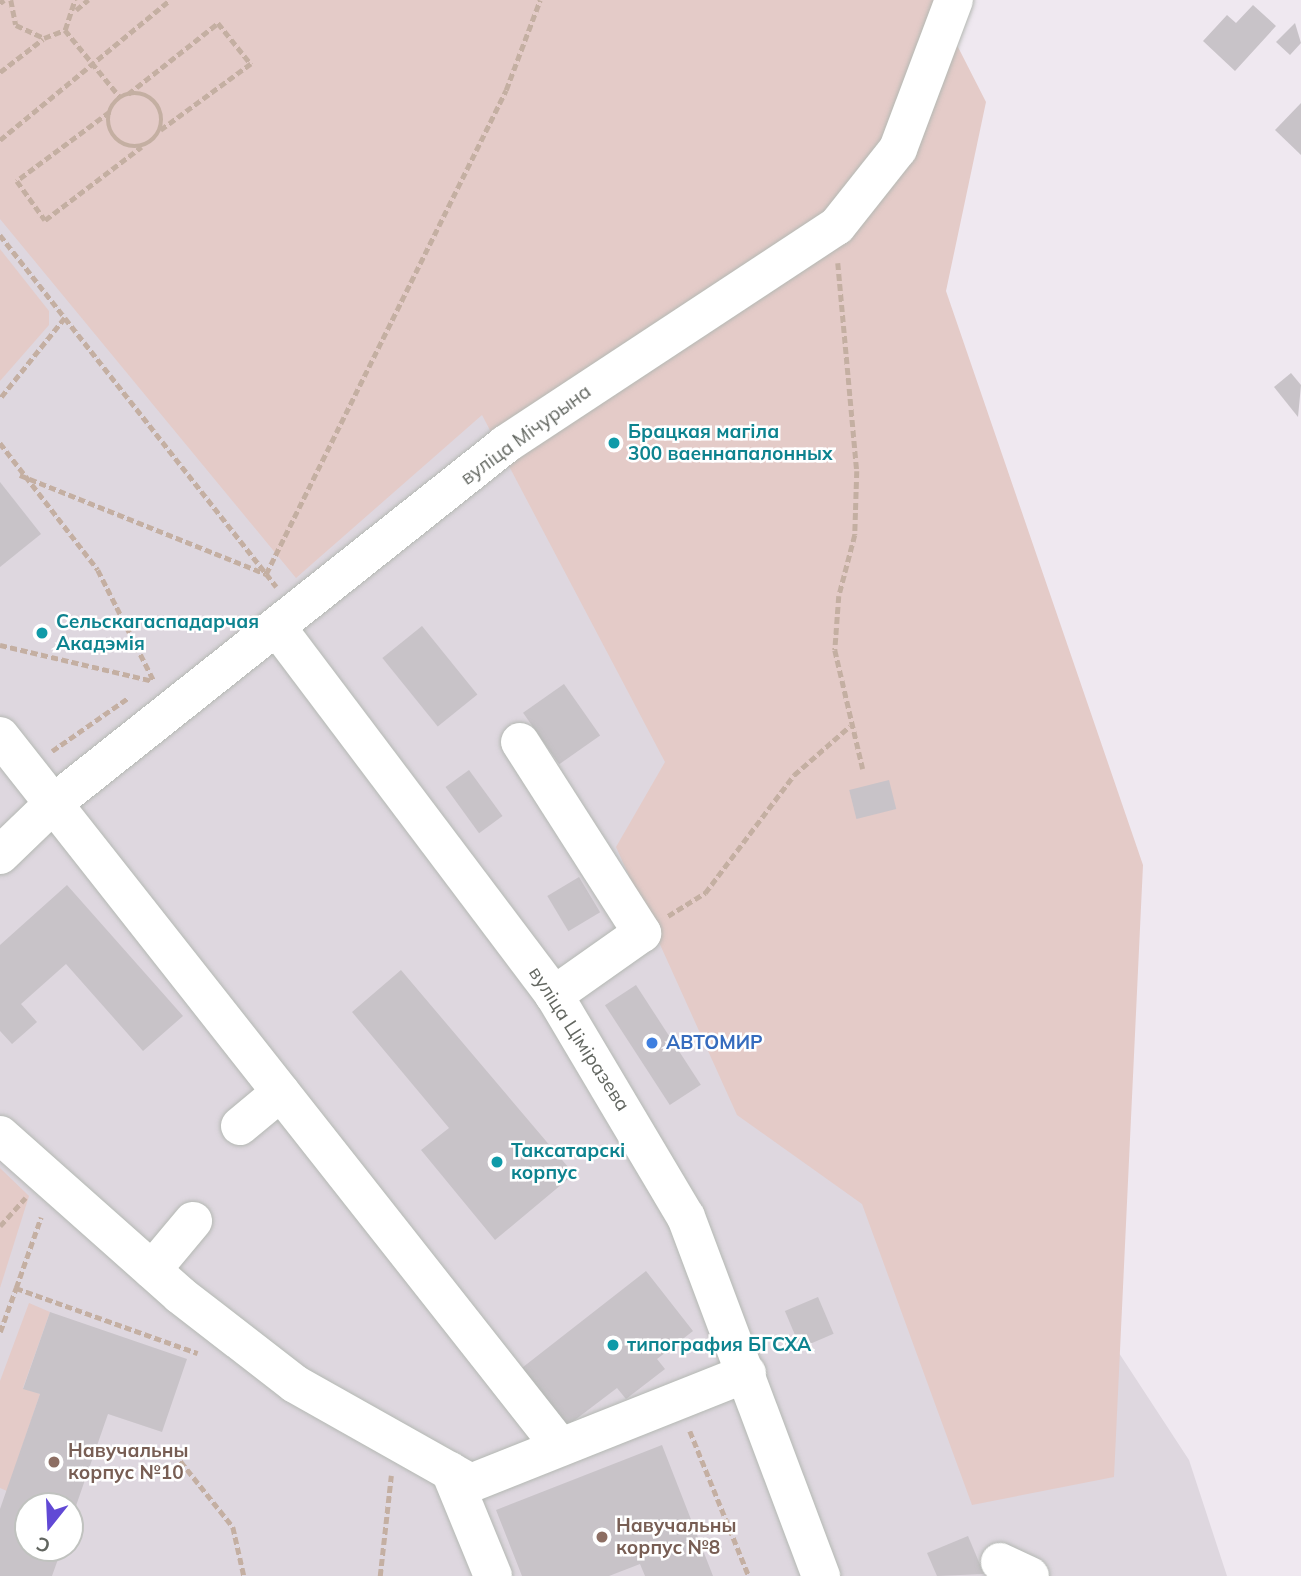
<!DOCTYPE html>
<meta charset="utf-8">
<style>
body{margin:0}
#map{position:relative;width:1301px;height:1576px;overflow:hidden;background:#efe8f0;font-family:Mulish,sans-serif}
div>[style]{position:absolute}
.education>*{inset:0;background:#ded7df}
.green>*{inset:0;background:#e4cbc8}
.building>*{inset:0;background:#c8c3c8;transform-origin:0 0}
.path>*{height:4.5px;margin-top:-2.25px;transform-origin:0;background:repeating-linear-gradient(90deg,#c4afa2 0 7px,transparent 0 10.5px)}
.path>.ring{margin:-2.25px;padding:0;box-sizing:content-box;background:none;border:4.5px solid #c4afa2;border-radius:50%}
.roads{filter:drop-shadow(0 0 2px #b4b8b3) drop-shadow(0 0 2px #b4b8b3)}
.minor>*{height:38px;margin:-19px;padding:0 19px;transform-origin:19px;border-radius:19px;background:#fff}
.dots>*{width:19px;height:19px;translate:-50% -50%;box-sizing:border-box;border:4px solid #fff;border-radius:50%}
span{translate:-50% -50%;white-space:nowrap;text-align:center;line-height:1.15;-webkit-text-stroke:5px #fff;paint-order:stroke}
.culture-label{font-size:19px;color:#0d838f;font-weight:700}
.left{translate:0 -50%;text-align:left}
.street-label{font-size:19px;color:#626660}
.shop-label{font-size:19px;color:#366cbe;font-weight:700}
.education-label{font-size:19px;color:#785e54;font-weight:700}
.north{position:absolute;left:14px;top:1492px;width:70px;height:70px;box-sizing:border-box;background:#fff;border:2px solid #c0c2bf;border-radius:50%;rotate:198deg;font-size:19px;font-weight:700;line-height:28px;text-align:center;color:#626660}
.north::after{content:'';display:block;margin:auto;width:24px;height:32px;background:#6149d5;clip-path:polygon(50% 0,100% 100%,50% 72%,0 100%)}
</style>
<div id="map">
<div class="education">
<i style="clip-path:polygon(evenodd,0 0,676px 0,723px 748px,1189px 1460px,1227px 1576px,0 1576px,0 0,28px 1506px,70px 1506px,70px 1548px,28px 1548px,28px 1506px)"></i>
</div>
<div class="green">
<i style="clip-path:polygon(0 0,934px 0,986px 102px,946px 291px,1143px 865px,1114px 1477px,972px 1505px,862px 1204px,737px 1115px,616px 847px,665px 762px,482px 415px,296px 578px,0 219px)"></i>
<i style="clip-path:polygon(0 249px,49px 311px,49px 325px,0 381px)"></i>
<i style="clip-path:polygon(0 1168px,29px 1196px,0 1288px)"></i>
<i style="clip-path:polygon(29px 1303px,50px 1312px,23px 1388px,40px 1394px,7px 1491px,0 1488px,0 1381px)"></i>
</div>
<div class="building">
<i style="clip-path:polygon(1253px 5px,1276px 26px,1235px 71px,1203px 41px,1227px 15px,1236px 23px)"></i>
<i style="clip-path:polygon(1295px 23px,1301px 43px,1290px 55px,1276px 42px)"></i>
<i style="clip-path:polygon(1301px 103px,1301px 155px,1275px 130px)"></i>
<i style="clip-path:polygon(1291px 373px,1301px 385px,1298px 417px,1274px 387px)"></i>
<i style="clip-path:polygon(0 482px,41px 534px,0 567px)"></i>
<i style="left:422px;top:626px;width:88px;height:51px;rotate:51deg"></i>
<i style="left:564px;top:684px;width:63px;height:50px;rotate:55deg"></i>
<i style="left:469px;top:770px;width:57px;height:29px;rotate:54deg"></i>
<i style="left:889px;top:780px;width:30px;height:41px;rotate:76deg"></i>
<i style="left:579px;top:877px;width:41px;height:37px;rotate:59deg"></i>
<i style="clip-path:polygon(67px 885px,183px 1016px,143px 1051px,66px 964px,21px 1004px,37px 1022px,12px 1044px,0 1031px,0 945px)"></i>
<i style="clip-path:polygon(401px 970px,574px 1174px,495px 1240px,421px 1150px,449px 1128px,352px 1012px)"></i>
<i style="left:636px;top:985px;width:119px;height:37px;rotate:57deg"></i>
<i style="clip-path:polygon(646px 1271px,693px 1331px,657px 1359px,665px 1369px,626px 1399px,617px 1388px,563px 1429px,518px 1371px)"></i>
<i style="left:818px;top:1297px;width:40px;height:36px;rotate:67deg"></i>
<i style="clip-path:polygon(50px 1312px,187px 1359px,162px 1432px,108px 1414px,70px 1523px,70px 1506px,28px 1506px,28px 1548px,62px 1548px,52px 1576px,0 1576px,0 1509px,40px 1394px,23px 1389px)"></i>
<i style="clip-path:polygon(662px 1445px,713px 1576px,645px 1576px,640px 1564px,609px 1576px,522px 1576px,496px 1510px)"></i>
<i style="clip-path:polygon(968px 1536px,984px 1574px,937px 1576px,927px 1553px)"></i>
</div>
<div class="path">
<i style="left:11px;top:0;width:25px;rotate:79deg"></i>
<i style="left:16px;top:25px;width:31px;rotate:25deg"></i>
<i style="left:44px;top:38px;width:22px;rotate:-21deg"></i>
<i style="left:65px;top:30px;width:32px;rotate:-72deg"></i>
<i style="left:0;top:3px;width:5px;rotate:-37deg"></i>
<i style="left:76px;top:10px;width:16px;rotate:-40deg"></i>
<i style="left:65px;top:30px;width:87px;rotate:50.6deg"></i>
<i style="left:0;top:72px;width:54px;rotate:-37.5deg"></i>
<i class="ring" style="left:108px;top:93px;width:49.5px;height:49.5px"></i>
<i style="left:128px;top:94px;width:115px;rotate:-38.3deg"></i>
<i style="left:218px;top:23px;width:53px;rotate:51.2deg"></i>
<i style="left:251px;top:64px;width:112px;rotate:143.7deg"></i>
<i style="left:110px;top:112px;width:116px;rotate:143.4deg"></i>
<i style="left:17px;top:181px;width:48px;rotate:54.3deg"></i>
<i style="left:45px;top:220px;width:121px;rotate:-37.2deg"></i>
<i style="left:0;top:140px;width:220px;rotate:-39.5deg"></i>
<i style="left:0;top:235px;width:105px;rotate:51.9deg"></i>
<i style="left:65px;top:318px;width:104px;rotate:128.7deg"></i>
<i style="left:838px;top:263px;width:209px;rotate:84.8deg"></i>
<i style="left:857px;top:471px;width:64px;rotate:91.8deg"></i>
<i style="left:855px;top:535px;width:63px;rotate:104.7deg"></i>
<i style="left:839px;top:596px;width:54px;rotate:94.2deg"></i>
<i style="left:835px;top:650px;width:122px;rotate:76.8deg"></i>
<i style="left:65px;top:318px;width:342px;rotate:51.8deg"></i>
<i style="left:0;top:443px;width:160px;rotate:52.3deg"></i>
<i style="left:98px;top:570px;width:124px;rotate:63.2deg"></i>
<i style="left:20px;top:475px;width:265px;rotate:21.9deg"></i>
<i style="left:266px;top:574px;width:540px;rotate:-63.62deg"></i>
<i style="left:506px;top:90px;width:96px;rotate:-69.3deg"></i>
<i style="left:0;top:645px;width:157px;rotate:13.2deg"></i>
<i style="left:52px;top:751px;width:93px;rotate:-34.9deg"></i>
<i style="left:668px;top:916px;width:44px;rotate:-31.9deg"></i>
<i style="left:705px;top:893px;width:148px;rotate:-53deg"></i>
<i style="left:794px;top:775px;width:74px;rotate:-41.2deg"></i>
<i style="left:0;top:1226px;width:38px;rotate:-48deg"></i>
<i style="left:16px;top:1288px;width:75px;rotate:-70.6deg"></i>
<i style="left:0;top:1332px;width:47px;rotate:-70deg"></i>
<i style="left:16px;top:1288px;width:193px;rotate:19.7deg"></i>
<i style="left:690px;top:1431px;width:157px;rotate:67.9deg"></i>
<i style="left:174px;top:1453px;width:95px;rotate:51.4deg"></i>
<i style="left:233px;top:1527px;width:50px;rotate:77.3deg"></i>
<i style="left:380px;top:1576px;width:101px;rotate:-83.7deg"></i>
</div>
<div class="roads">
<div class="minor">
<i style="left:279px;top:630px;width:457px;rotate:53deg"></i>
<i style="left:554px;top:995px;width:258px;rotate:59.3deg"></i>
<i style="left:686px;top:1217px;width:384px;rotate:69.4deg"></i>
<i style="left:0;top:736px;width:903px;rotate:51.75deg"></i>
<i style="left:520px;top:742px;width:227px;rotate:57.4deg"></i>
<i style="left:642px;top:933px;width:108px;rotate:144.8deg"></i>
<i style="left:0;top:855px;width:76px;rotate:-43.9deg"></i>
<i style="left:55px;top:802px;width:576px;rotate:-38.44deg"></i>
<i style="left:506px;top:444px;width:396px;rotate:-33.4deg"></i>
<i style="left:837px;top:226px;width:98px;rotate:-51.6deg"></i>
<i style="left:898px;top:149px;width:159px;rotate:-69.4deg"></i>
<i style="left:240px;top:1126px;width:53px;rotate:-39.7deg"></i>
<i style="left:0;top:1135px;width:241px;rotate:41.6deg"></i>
<i style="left:180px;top:1295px;width:145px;rotate:37.7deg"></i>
<i style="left:295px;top:1384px;width:202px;rotate:29.4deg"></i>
<i style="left:471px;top:1483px;width:297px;rotate:-21.7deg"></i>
<i style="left:152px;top:1270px;width:64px;rotate:-50.1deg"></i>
<i style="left:450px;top:1471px;width:113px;rotate:67.7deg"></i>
<i style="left:1000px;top:1562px;width:33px;rotate:25deg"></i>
</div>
</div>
<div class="dots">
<i style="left:614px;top:443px;background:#0f9aa8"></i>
<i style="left:42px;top:633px;background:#0f9aa8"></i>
<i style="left:652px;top:1043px;background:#3f7fe0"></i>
<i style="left:497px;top:1162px;background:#0f9aa8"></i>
<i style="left:613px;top:1345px;background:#0f9aa8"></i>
<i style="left:54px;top:1462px;background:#8d6e63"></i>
<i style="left:602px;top:1537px;background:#8d6e63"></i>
</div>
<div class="culture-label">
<span class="left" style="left:628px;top:443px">Брацкая магіла<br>300 ваеннапалонных</span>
<span class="left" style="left:56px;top:633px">Сельскагаспадарчая<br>Акадэмія</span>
<span class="left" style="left:511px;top:1162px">Таксатарскі<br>корпус</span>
<span class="left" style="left:627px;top:1345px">типография БГСХА</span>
</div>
<div class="street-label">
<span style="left:526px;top:435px;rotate:-36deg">вуліца Мічурына</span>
<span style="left:579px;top:1039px;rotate:57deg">вуліца Ціміразева</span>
</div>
<div class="shop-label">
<span class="left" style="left:666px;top:1043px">АВТОМИР</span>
</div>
<div class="education-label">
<span class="left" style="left:68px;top:1462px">Навучальны<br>корпус №10</span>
<span class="left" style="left:616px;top:1537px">Навучальны<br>корпус №8</span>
</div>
<div class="north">С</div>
</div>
